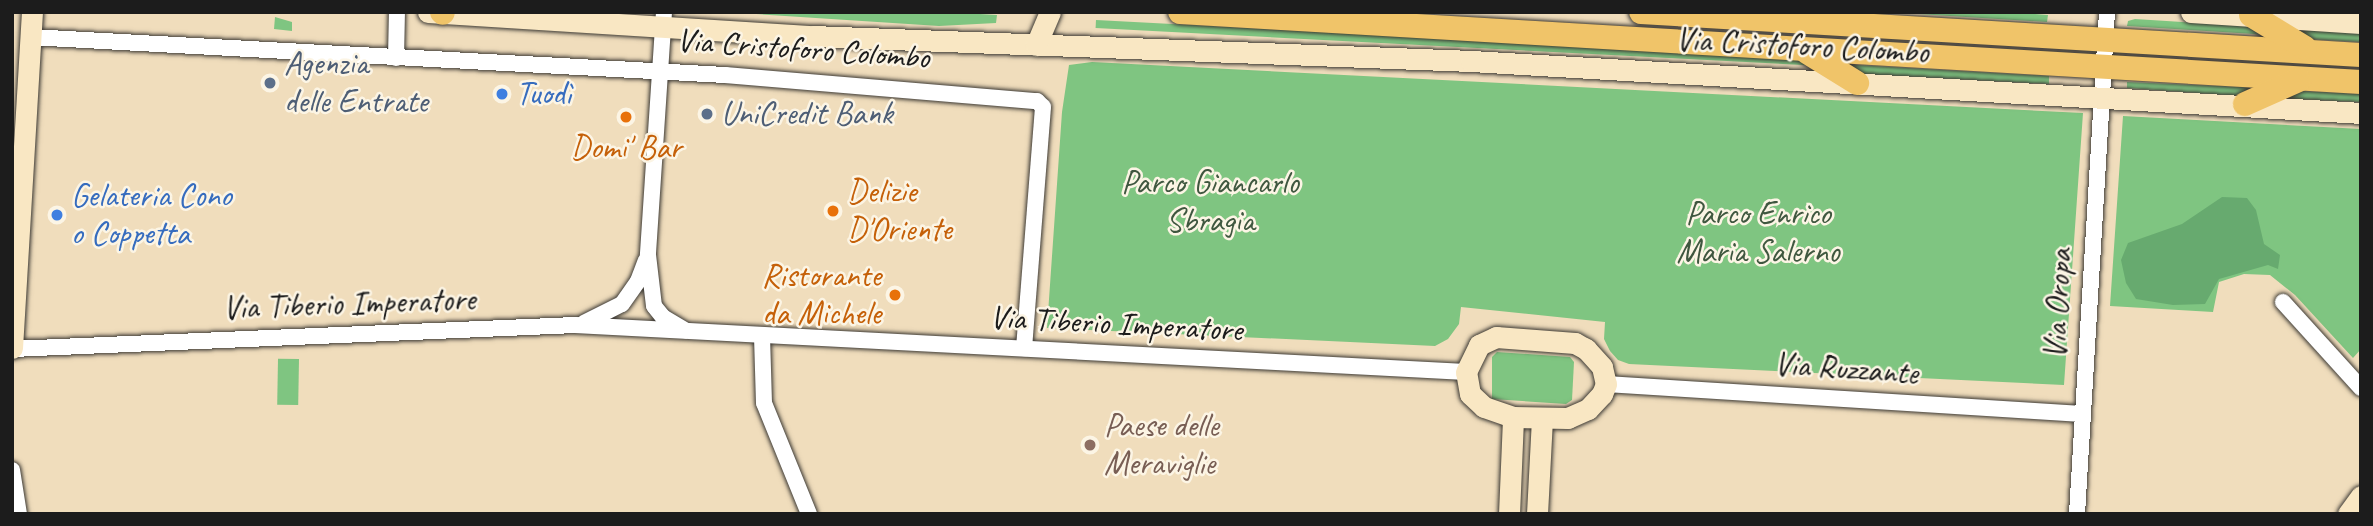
<!DOCTYPE html>
<meta charset="utf-8">
<style>
body{margin:0}
#map{position:relative;width:2373px;height:526px;overflow:hidden;background:#f0ddbc;font-family:Caveat,sans-serif}
div>[style]{position:absolute}
.green>*{inset:0;background:#7fc581;transform-origin:0 0}
.forest>*{inset:0;background:#67aa6f}
.roads{filter:drop-shadow(0 0 2px #3c3934) drop-shadow(0 0 2px #3c3934)}
.street>*{height:16px;margin:-8px;padding:0 8px;transform-origin:8px;border-radius:8px;background:#fff}
.secondary>*{height:21px;margin:-10.5px;padding:0 10.5px;transform-origin:10.5px;border-radius:10.5px;background:#f9e7c3}
.primary>*{height:24px;margin:-12px;padding:0 12px;transform-origin:12px;border-radius:12px;background:#f0c469}
.dots>*{width:19px;height:19px;translate:-50% -50%;box-sizing:border-box;border:4px solid #fcf5e5;border-radius:50%}
span{translate:-50% -50%;white-space:nowrap;text-align:center;line-height:1.15;-webkit-text-stroke:5px #fcf5e5;paint-order:stroke}
.street-label{font-size:33px;color:#1c1c1c}
.service-label{font-size:33px;color:#4e5e75}
.left{translate:0 -50%;text-align:left}
.shop-label{font-size:33px;color:#366cbe}
.food-label{font-size:33px;color:#c56008}
.right{translate:-100% -50%;text-align:right}
.park-label{font-size:33px;color:#3f573f}
.education-label{font-size:33px;color:#785e54}
.frame{position:absolute;inset:0;border:14px solid #1c1c1c;pointer-events:none}
</style>
<div id="map">
<div class="green">
<i style="clip-path:polygon(725px 12px,946px 12px,997px 15px,996px 23px,939px 26px)"></i>
<i style="clip-path:polygon(1886px 12px,2009px 12px,2048px 15px,2047px 22px)"></i>
<i style="clip-path:polygon(275px 17px,292px 22px,292px 31px,274px 29px)"></i>
<i style="clip-path:polygon(2135px 19px,2245px 26px,2270px 35px,2127px 26px,2128px 21px)"></i>
<i style="left:1096px;top:20px;width:713px;height:8px;rotate:3deg"></i>
<i style="clip-path:polygon(2283px 28px,2361px 32px,2361px 42px,2307px 39px)"></i>
<i style="clip-path:polygon(1092px 62px,2083px 113px,2064px 385px,1629px 364px,1618px 360px,1610px 351px,1604px 339px,1605px 322px,1461px 307px,1459px 324px,1448px 339px,1435px 346px,1047px 328px,1062px 112px,1069px 65px)"></i>
<i style="clip-path:polygon(1839px 64px,2049px 76px,2049px 84px,1862px 74px)"></i>
<i style="clip-path:polygon(2127px 82px,2263px 88px,2241px 96px,2127px 88px)"></i>
<i style="clip-path:polygon(2300px 91px,2361px 94px,2361px 102px,2275px 98px)"></i>
<i style="clip-path:polygon(2123px 116px,2361px 129px,2361px 349px,2353px 358px,2295px 295px,2270px 275px,2244px 274px,2219px 282px,2213px 312px,2110px 306px)"></i>
<i style="clip-path:polygon(1497px 352px,1570px 357px,1574px 362px,1572px 400px,1566px 404px,1492px 399px,1492px 357px)"></i>
<i style="left:299px;top:359px;width:46px;height:21px;rotate:91deg"></i>
</div>
<div class="forest">
<i style="clip-path:polygon(2222px 197px,2247px 198px,2256px 210px,2264px 244px,2280px 255px,2278px 269px,2268px 265px,2219px 279px,2205px 304px,2173px 305px,2136px 299px,2126px 283px,2121px 260px,2128px 243px,2182px 224px)"></i>
</div>
<div class="roads">
<div class="street">
<i style="left:664px;top:12px;width:244px;rotate:93.8deg"></i>
<i style="left:648px;top:255px;width:51px;rotate:83.3deg"></i>
<i style="left:654px;top:306px;width:14px;rotate:51deg"></i>
<i style="left:663px;top:317px;width:26px;rotate:31deg"></i>
<i style="left:30px;top:37px;width:696px;rotate:3.13deg"></i>
<i style="left:725px;top:75px;width:313px;rotate:4.8deg"></i>
<i style="left:1037px;top:101px;width:8px;rotate:45deg"></i>
<i style="left:1043px;top:107px;width:242px;rotate:94.5deg"></i>
<i style="left:396px;top:58px;width:46px;rotate:-88.8deg"></i>
<i style="left:2283px;top:302px;width:116px;rotate:47.8deg"></i>
<i style="left:584px;top:323px;width:42px;rotate:-26.6deg"></i>
<i style="left:622px;top:304px;width:28px;rotate:-55deg"></i>
<i style="left:638px;top:281px;width:22px;rotate:-69deg"></i>
<i style="left:762px;top:336px;width:67px;rotate:88.3deg"></i>
<i style="left:764px;top:403px;width:120px;rotate:67.9deg"></i>
<i style="left:12px;top:349px;width:564px;rotate:-2.44deg"></i>
<i style="left:575px;top:325px;width:892px;rotate:3.02deg"></i>
<i style="left:1606px;top:384px;width:477px;rotate:3.6deg"></i>
<i style="left:12px;top:470px;width:45px;rotate:81deg"></i>
<i style="left:2077px;top:514px;width:503px;rotate:-86.58deg"></i>
</div>
<div class="secondary">
<i style="left:428px;top:12px;width:385px;rotate:3.6deg"></i>
<i style="left:812px;top:36px;width:659px;rotate:2.17deg"></i>
<i style="left:1471px;top:61px;width:892px;rotate:3.34deg"></i>
<i style="left:2191px;top:12px;width:170px;rotate:3.7deg"></i>
<i style="left:1036px;top:45px;width:36px;rotate:-67deg"></i>
<i style="left:1496px;top:337px;width:79px;rotate:4.3deg"></i>
<i style="left:1575px;top:343px;width:13px;rotate:29deg"></i>
<i style="left:1586px;top:349px;width:24px;rotate:48deg"></i>
<i style="left:1602px;top:367px;width:17px;rotate:77deg"></i>
<i style="left:1606px;top:384px;width:11px;rotate:112deg"></i>
<i style="left:1602px;top:394px;width:21px;rotate:133deg"></i>
<i style="left:1588px;top:409px;width:22px;rotate:156deg"></i>
<i style="left:1568px;top:418px;width:55px;rotate:-179deg"></i>
<i style="left:1513px;top:417px;width:31px;rotate:-161deg"></i>
<i style="left:1484px;top:407px;width:19px;rotate:-137deg"></i>
<i style="left:1470px;top:394px;width:22px;rotate:-100deg"></i>
<i style="left:1466px;top:372px;width:30px;rotate:-64deg"></i>
<i style="left:1479px;top:345px;width:19px;rotate:-25deg"></i>
<i style="left:12px;top:348px;width:337px;rotate:-86.6deg"></i>
<i style="left:1509px;top:514px;width:97px;rotate:-87.6deg"></i>
<i style="left:1537px;top:514px;width:95px;rotate:-87deg"></i>
<i style="left:2348px;top:514px;width:22px;rotate:-54deg"></i>
</div>
<div class="primary">
<i style="left:442px;top:12px;width:1px;rotate:45deg"></i>
<i style="left:1180px;top:12px;width:1183px;rotate:3.39deg"></i>
<i style="left:1641px;top:12px;width:721px;rotate:3.42deg"></i>
<i style="left:2251px;top:15px;width:63px;rotate:31.4deg"></i>
<i style="left:1807px;top:52px;width:59px;rotate:31.8deg"></i>
<i style="left:2245px;top:104px;width:59px;rotate:-24deg"></i>
</div>
</div>
<div class="dots">
<i style="left:270px;top:83px;background:#5c6f8a"></i>
<i style="left:502px;top:94px;background:#3f7fe0"></i>
<i style="left:707px;top:114px;background:#5c6f8a"></i>
<i style="left:626px;top:117px;background:#e8710a"></i>
<i style="left:833px;top:211px;background:#e8710a"></i>
<i style="left:57px;top:215px;background:#3f7fe0"></i>
<i style="left:895px;top:295px;background:#e8710a"></i>
<i style="left:1090px;top:445px;background:#8d6e63"></i>
</div>
<div class="street-label">
<span style="left:1802px;top:46px;rotate:3deg">Via Cristoforo Colombo</span>
<span style="left:803px;top:49px;rotate:4deg">Via Cristoforo Colombo</span>
<span style="left:349px;top:304px;rotate:-2deg">Via Tiberio Imperatore</span>
<span style="left:2058px;top:304px;rotate:-87deg">Via Oropa</span>
<span style="left:1116px;top:324px;rotate:3deg">Via Tiberio Imperatore</span>
<span style="left:1846px;top:369px;rotate:4deg">Via Ruzzante</span>
</div>
<div class="service-label">
<span class="left" style="left:284px;top:83px">Agenzia<br>delle Entrate</span>
<span class="left" style="left:721px;top:114px">UniCredit Bank</span>
</div>
<div class="shop-label">
<span class="left" style="left:516px;top:94px">Tuodì</span>
<span class="left" style="left:71px;top:215px">Gelateria Cono<br>o Coppetta</span>
</div>
<div class="food-label">
<span style="left:626px;top:148px">Domi' Bar</span>
<span class="left" style="left:847px;top:211px">Delizie<br>D'Oriente</span>
<span class="right" style="left:881px;top:295px">Ristorante<br>da Michele</span>
</div>
<div class="park-label">
<span style="left:1210px;top:202px">Parco Giancarlo<br>Sbragia</span>
<span style="left:1758px;top:233px">Parco Enrico<br>Maria Salerno</span>
</div>
<div class="education-label">
<span class="left" style="left:1104px;top:445px">Paese delle<br>Meraviglie</span>
</div>
<div class="frame"></div>
</div>
